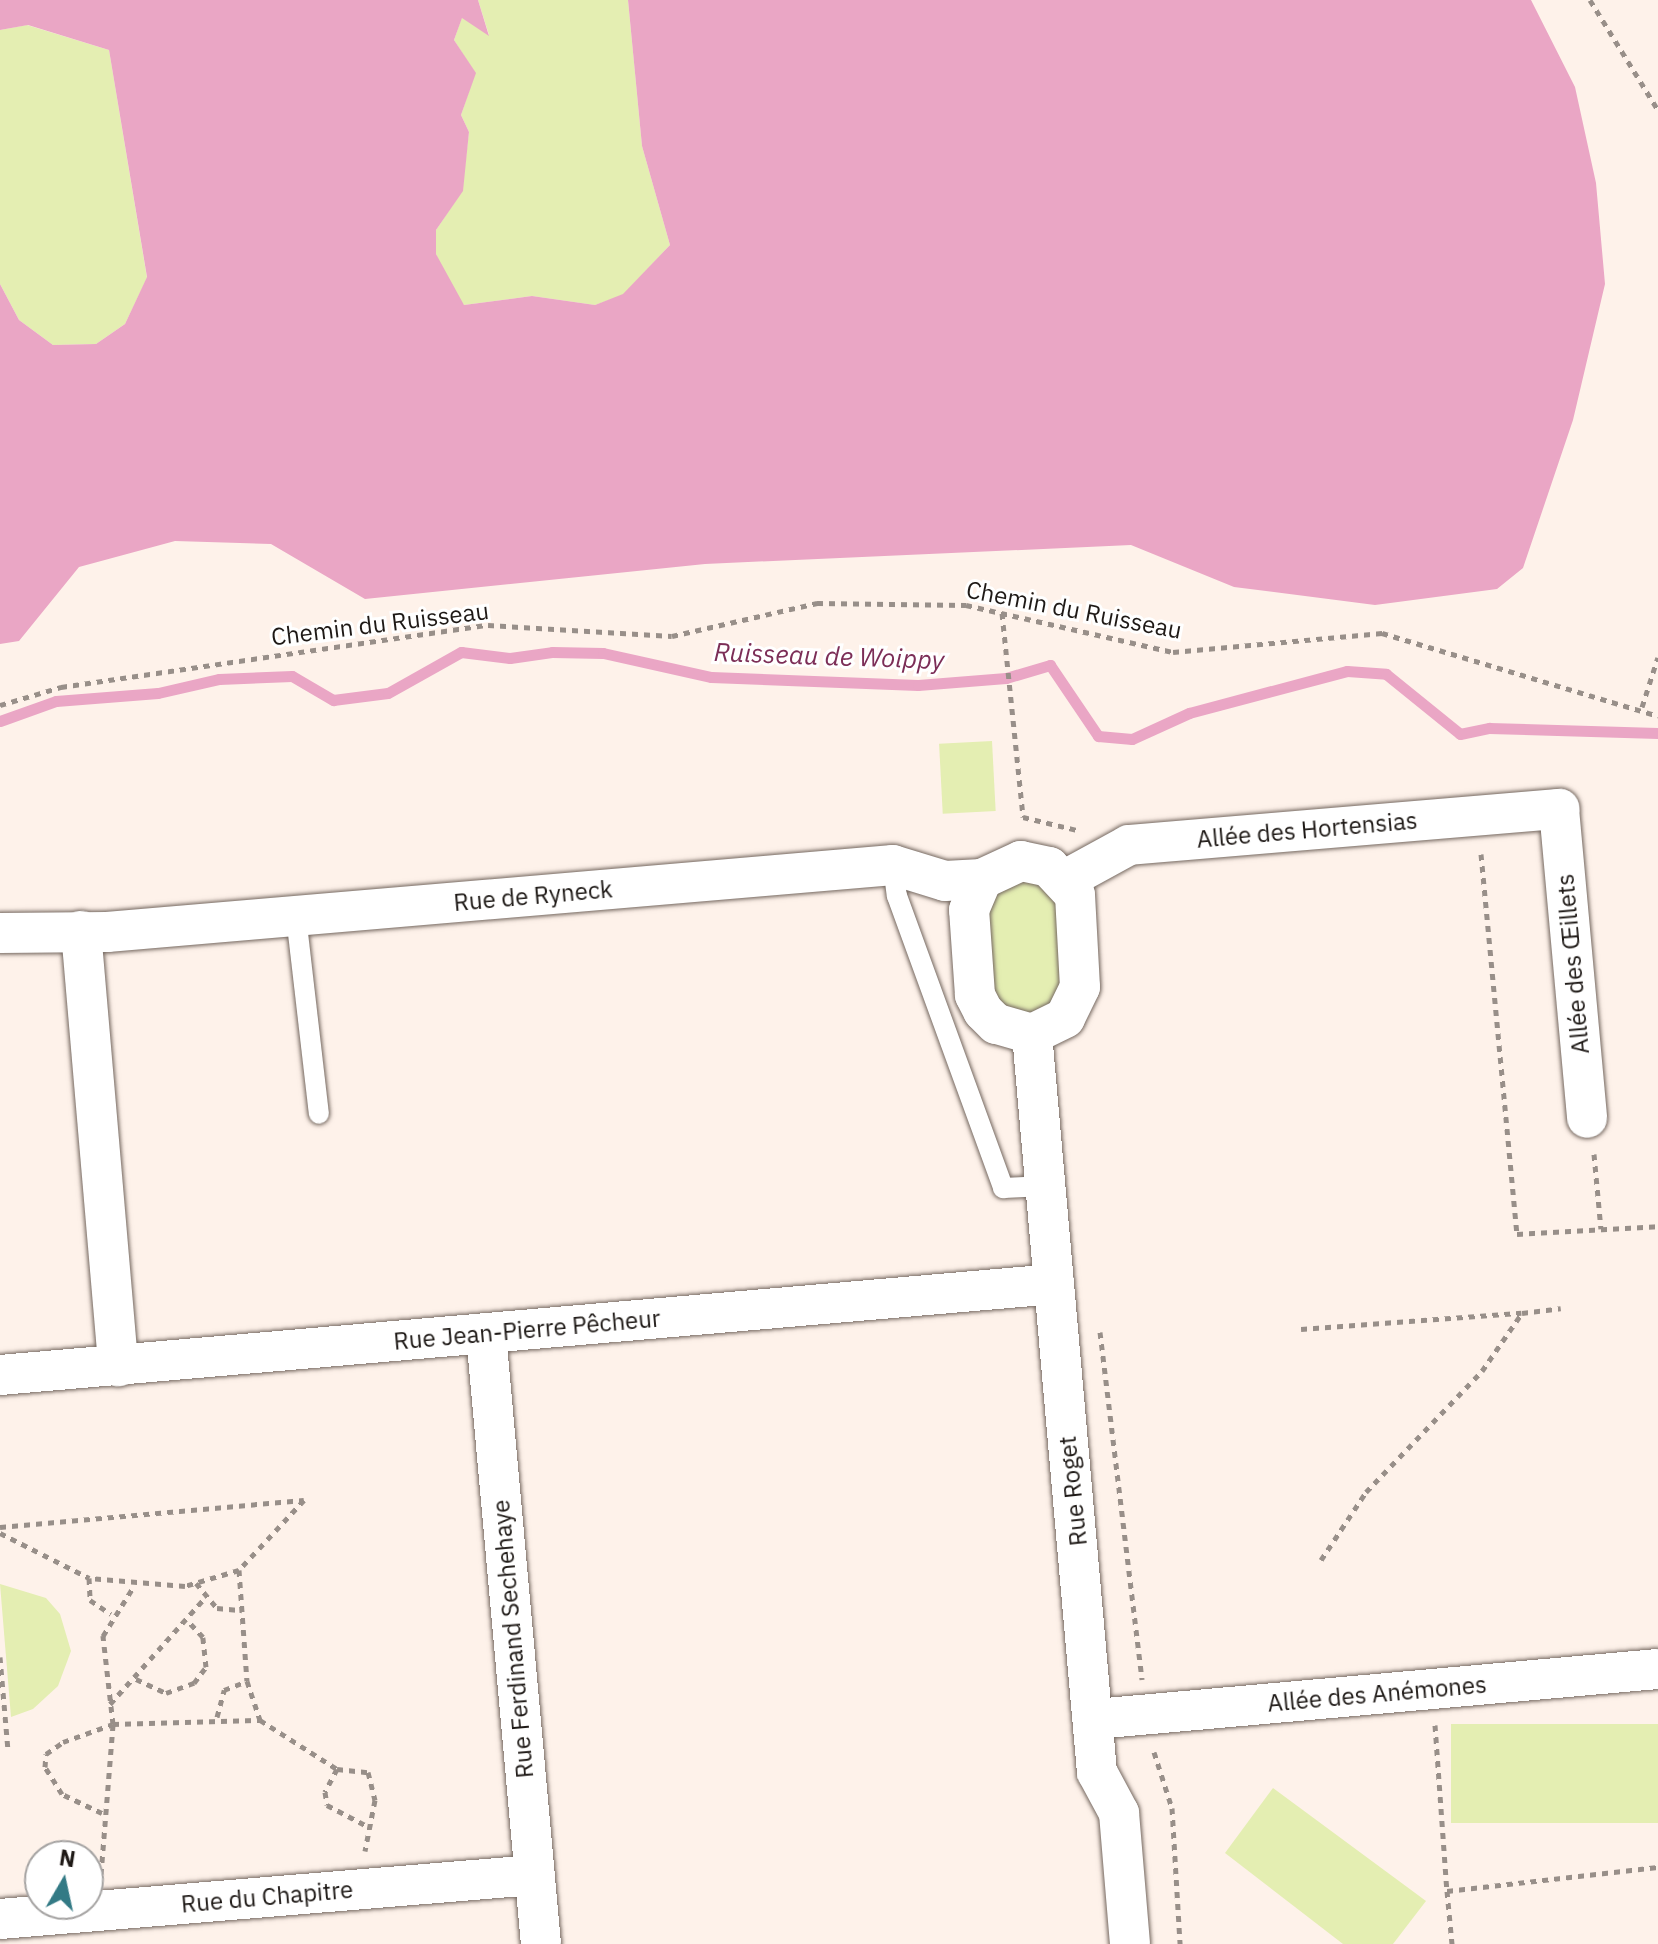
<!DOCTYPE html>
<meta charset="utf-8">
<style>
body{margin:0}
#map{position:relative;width:1658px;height:1944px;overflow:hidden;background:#fef2ea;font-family:"IBM Plex Sans",sans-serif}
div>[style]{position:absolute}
.green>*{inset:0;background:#e4eeb2;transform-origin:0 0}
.water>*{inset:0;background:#eaa6c5}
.stream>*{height:11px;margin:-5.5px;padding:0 5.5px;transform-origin:5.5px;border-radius:5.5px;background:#eaa6c5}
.path>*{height:5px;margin-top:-2.5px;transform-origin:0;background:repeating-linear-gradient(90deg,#988f89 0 6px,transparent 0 12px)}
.roads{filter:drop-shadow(0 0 2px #756860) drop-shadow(0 0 2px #756860)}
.service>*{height:20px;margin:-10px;padding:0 10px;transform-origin:10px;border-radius:10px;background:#fff}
.minor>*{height:40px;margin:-20px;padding:0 20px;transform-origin:20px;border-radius:20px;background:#fff}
span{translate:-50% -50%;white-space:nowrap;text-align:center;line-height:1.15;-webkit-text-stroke:6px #fff;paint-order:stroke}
.street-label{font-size:24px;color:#1e1916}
.water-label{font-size:26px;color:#7c2e57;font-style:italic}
.north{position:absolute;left:24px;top:1840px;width:80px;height:80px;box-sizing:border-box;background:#fff;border:2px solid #a5a3a2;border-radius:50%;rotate:9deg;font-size:22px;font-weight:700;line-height:32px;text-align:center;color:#1e1916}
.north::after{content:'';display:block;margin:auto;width:28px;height:36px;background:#337a85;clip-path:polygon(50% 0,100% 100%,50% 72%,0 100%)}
</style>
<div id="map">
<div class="green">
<i style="clip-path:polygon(478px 0,628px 0,642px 146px,670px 245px,623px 295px,595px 305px,532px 296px,464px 305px,452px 296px,436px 254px,436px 230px,462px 191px,469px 132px,461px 115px,475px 73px,454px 40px,462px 17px,489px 35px)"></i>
<i style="clip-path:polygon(27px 25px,109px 50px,147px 278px,125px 324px,96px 344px,53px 345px,19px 320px,0 284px,0 30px)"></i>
<i style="left:992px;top:741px;width:70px;height:53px;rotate:87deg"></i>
<i style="clip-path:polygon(1021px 874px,1056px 890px,1068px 987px,1034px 1022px,993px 1002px,986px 895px)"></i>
<i style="clip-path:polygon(0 1584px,46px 1598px,60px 1614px,71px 1651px,58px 1686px,33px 1709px,11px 1717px)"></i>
<i style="left:1658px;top:1724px;width:99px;height:207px;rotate:90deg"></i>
<i style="clip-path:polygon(1273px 1788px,1426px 1901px,1393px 1944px,1343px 1944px,1225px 1853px)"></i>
</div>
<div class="water">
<i style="clip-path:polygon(0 0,478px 0,489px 36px,462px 18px,454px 40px,476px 73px,461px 115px,469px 132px,463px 191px,436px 230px,436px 254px,464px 305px,532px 296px,595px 305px,623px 294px,670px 245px,642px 146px,628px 0,1531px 0,1575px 87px,1596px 183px,1605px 284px,1573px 420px,1523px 568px,1497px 589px,1375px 605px,1234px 587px,1131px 545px,705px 564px,365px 599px,271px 544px,175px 541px,79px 567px,19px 641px,0 644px,0 284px,19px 320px,53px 345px,96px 344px,125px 324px,147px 277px,109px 50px,28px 25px,0 30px)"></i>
</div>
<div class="stream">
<i style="left:0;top:721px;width:59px;rotate:-19.7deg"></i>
<i style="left:56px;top:701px;width:102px;rotate:-4.5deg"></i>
<i style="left:158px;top:693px;width:63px;rotate:-12.9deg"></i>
<i style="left:219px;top:679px;width:73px;rotate:-2.4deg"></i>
<i style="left:292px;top:676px;width:48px;rotate:30.3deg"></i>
<i style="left:333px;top:700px;width:55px;rotate:-7.3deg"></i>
<i style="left:388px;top:693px;width:84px;rotate:-29.3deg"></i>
<i style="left:461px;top:652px;width:49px;rotate:7deg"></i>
<i style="left:510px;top:658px;width:42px;rotate:-8.1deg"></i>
<i style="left:552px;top:652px;width:51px;rotate:1.1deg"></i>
<i style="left:603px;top:653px;width:111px;rotate:12.5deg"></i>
<i style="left:711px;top:677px;width:207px;rotate:2.2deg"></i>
<i style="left:918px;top:685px;width:88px;rotate:-4.5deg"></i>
<i style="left:1006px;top:678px;width:46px;rotate:-16.5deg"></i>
<i style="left:1050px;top:665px;width:86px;rotate:55.9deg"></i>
<i style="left:1098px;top:736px;width:34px;rotate:5deg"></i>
<i style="left:1132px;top:739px;width:63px;rotate:-24.5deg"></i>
<i style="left:1189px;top:713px;width:163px;rotate:-14.9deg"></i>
<i style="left:1347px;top:671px;width:39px;rotate:4deg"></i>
<i style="left:1386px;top:674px;width:95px;rotate:39deg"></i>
<i style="left:1460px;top:734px;width:30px;rotate:-12deg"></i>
<i style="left:1489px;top:728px;width:169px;rotate:1.7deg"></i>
</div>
<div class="path">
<i style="left:1590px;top:0;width:129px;rotate:58.3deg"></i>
<i style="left:1002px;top:613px;width:205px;rotate:84.1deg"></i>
<i style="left:1023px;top:817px;width:56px;rotate:13.5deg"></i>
<i style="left:0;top:705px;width:64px;rotate:-16.4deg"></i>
<i style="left:61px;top:687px;width:431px;rotate:-8.3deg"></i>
<i style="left:488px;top:625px;width:184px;rotate:3.4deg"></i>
<i style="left:672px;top:636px;width:149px;rotate:-12.8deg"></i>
<i style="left:817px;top:603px;width:149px;rotate:0.8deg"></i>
<i style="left:966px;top:605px;width:212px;rotate:12.8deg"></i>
<i style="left:1173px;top:652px;width:210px;rotate:-5.2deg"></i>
<i style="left:1382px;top:633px;width:288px;rotate:16.7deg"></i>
<i style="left:1642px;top:707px;width:52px;rotate:-72.3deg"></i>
<i style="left:1481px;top:854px;width:382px;rotate:84.6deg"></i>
<i style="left:1517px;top:1234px;width:141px;rotate:-3.2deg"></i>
<i style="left:1594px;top:1154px;width:75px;rotate:84.7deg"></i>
<i style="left:1301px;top:1329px;width:221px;rotate:-4.2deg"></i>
<i style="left:1100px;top:1332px;width:350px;rotate:83.1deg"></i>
<i style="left:0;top:1527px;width:305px;rotate:-5.1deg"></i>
<i style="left:304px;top:1500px;width:96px;rotate:132.9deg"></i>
<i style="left:239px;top:1570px;width:56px;rotate:163.5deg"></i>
<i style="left:185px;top:1586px;width:96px;rotate:-175.2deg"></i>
<i style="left:0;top:1533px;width:100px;rotate:26.8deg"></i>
<i style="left:89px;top:1578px;width:22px;rotate:87deg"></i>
<i style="left:90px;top:1600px;width:25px;rotate:34deg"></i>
<i style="left:1321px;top:1560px;width:82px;rotate:-56.5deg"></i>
<i style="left:1366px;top:1492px;width:168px;rotate:-46.2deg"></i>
<i style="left:1482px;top:1371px;width:70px;rotate:-55.4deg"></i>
<i style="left:1522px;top:1313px;width:39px;rotate:-7deg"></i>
<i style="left:239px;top:1570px;width:111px;rotate:85.9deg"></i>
<i style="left:247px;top:1681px;width:41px;rotate:71.6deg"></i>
<i style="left:260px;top:1720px;width:91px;rotate:32.5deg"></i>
<i style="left:337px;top:1769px;width:31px;rotate:6deg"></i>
<i style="left:368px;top:1772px;width:29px;rotate:76deg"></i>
<i style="left:375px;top:1800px;width:52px;rotate:101.1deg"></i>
<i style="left:196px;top:1583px;width:33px;rotate:50deg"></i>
<i style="left:217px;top:1608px;width:25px;rotate:5deg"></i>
<i style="left:0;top:1657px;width:94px;rotate:85.1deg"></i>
<i style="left:136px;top:1679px;width:33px;rotate:25deg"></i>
<i style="left:166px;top:1693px;width:30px;rotate:-20deg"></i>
<i style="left:194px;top:1683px;width:20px;rotate:-53deg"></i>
<i style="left:206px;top:1667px;width:30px;rotate:-96deg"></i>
<i style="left:203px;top:1637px;width:23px;rotate:-133deg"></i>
<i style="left:110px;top:1704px;width:141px;rotate:-48.2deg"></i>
<i style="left:217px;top:1717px;width:28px;rotate:-75deg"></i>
<i style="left:224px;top:1690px;width:25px;rotate:-21deg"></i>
<i style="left:1435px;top:1725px;width:166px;rotate:85.9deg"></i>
<i style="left:1447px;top:1891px;width:212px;rotate:-6.5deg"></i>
<i style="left:1154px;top:1752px;width:59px;rotate:72.2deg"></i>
<i style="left:1172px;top:1808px;width:136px;rotate:86.6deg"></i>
<i style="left:337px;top:1769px;width:26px;rotate:118deg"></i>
<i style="left:325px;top:1792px;width:13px;rotate:81deg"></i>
<i style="left:327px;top:1805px;width:43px;rotate:27.8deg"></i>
<i style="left:102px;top:1813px;width:44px;rotate:-154.6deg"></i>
<i style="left:62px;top:1794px;width:32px;rotate:-122deg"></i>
<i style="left:45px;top:1767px;width:13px;rotate:-86deg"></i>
<i style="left:46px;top:1754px;width:21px;rotate:-35deg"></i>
<i style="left:63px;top:1742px;width:53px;rotate:-19.8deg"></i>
<i style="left:113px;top:1724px;width:147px;rotate:-1.6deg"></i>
<i style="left:101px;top:1874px;width:150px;rotate:-85.4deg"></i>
<i style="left:113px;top:1724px;width:89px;rotate:-96.5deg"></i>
<i style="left:103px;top:1636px;width:59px;rotate:-58.2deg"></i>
<i style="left:1447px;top:1891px;width:53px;rotate:84.6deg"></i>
</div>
<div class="roads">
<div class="service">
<i style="left:893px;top:865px;width:31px;rotate:83deg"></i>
<i style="left:897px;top:896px;width:311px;rotate:70deg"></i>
<i style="left:1003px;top:1188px;width:43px;rotate:-2.7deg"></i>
<i style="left:296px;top:916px;width:199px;rotate:83.4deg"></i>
</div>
<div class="minor">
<i style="left:1021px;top:861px;width:29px;rotate:12deg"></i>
<i style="left:1049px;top:867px;width:38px;rotate:47deg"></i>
<i style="left:1075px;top:895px;width:92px;rotate:86.9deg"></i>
<i style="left:1080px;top:987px;width:34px;rotate:116deg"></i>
<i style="left:1065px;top:1018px;width:37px;rotate:154deg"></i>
<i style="left:1032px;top:1034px;width:37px;rotate:-164deg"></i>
<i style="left:996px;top:1024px;width:18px;rotate:-135deg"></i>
<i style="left:983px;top:1011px;width:18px;rotate:-117deg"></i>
<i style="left:975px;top:995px;width:85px;rotate:-94deg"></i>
<i style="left:969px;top:910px;width:34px;rotate:-67deg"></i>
<i style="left:982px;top:879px;width:43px;rotate:-24.8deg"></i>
<i style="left:1065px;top:880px;width:73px;rotate:-28.7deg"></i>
<i style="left:1129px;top:845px;width:432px;rotate:-4.8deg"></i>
<i style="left:1559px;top:809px;width:310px;rotate:84.8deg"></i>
<i style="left:81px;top:931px;width:437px;rotate:85.1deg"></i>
<i style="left:0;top:933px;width:107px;rotate:-0.5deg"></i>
<i style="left:107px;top:932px;width:789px;rotate:-4.87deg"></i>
<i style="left:893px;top:865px;width:54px;rotate:17.1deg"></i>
<i style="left:945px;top:881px;width:37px;rotate:-3deg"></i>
<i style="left:1032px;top:1034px;width:741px;rotate:84.97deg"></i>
<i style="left:1097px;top:1772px;width:47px;rotate:61.8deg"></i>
<i style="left:1119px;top:1813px;width:131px;rotate:85.2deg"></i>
<i style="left:486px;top:1334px;width:612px;rotate:84.85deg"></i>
<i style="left:0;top:1375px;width:1058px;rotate:-4.93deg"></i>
<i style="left:1095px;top:1719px;width:565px;rotate:-5.08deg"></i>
<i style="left:0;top:1919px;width:536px;rotate:-4.71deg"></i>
</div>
</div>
<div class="street-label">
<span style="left:1074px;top:610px;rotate:11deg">Chemin du Ruisseau</span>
<span style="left:380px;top:624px;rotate:-7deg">Chemin du Ruisseau</span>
<span style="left:1307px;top:830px;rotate:-5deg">Allée des Hortensias</span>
<span style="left:533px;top:896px;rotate:-5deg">Rue de Ryneck</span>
<span style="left:1573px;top:964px;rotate:-95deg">Allée des Œillets</span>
<span style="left:527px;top:1330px;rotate:-5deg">Rue Jean-Pierre Pêcheur</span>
<span style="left:1073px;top:1491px;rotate:-96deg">Rue Roget</span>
<span style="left:513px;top:1639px;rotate:-95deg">Rue Ferdinand Sechehaye</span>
<span style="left:1377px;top:1694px;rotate:-5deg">Allée des Anémones</span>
<span style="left:267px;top:1897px;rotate:-5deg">Rue du Chapitre</span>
</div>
<div class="water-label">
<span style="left:829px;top:656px;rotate:2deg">Ruisseau de Woippy</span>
</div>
<div class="north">N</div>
</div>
